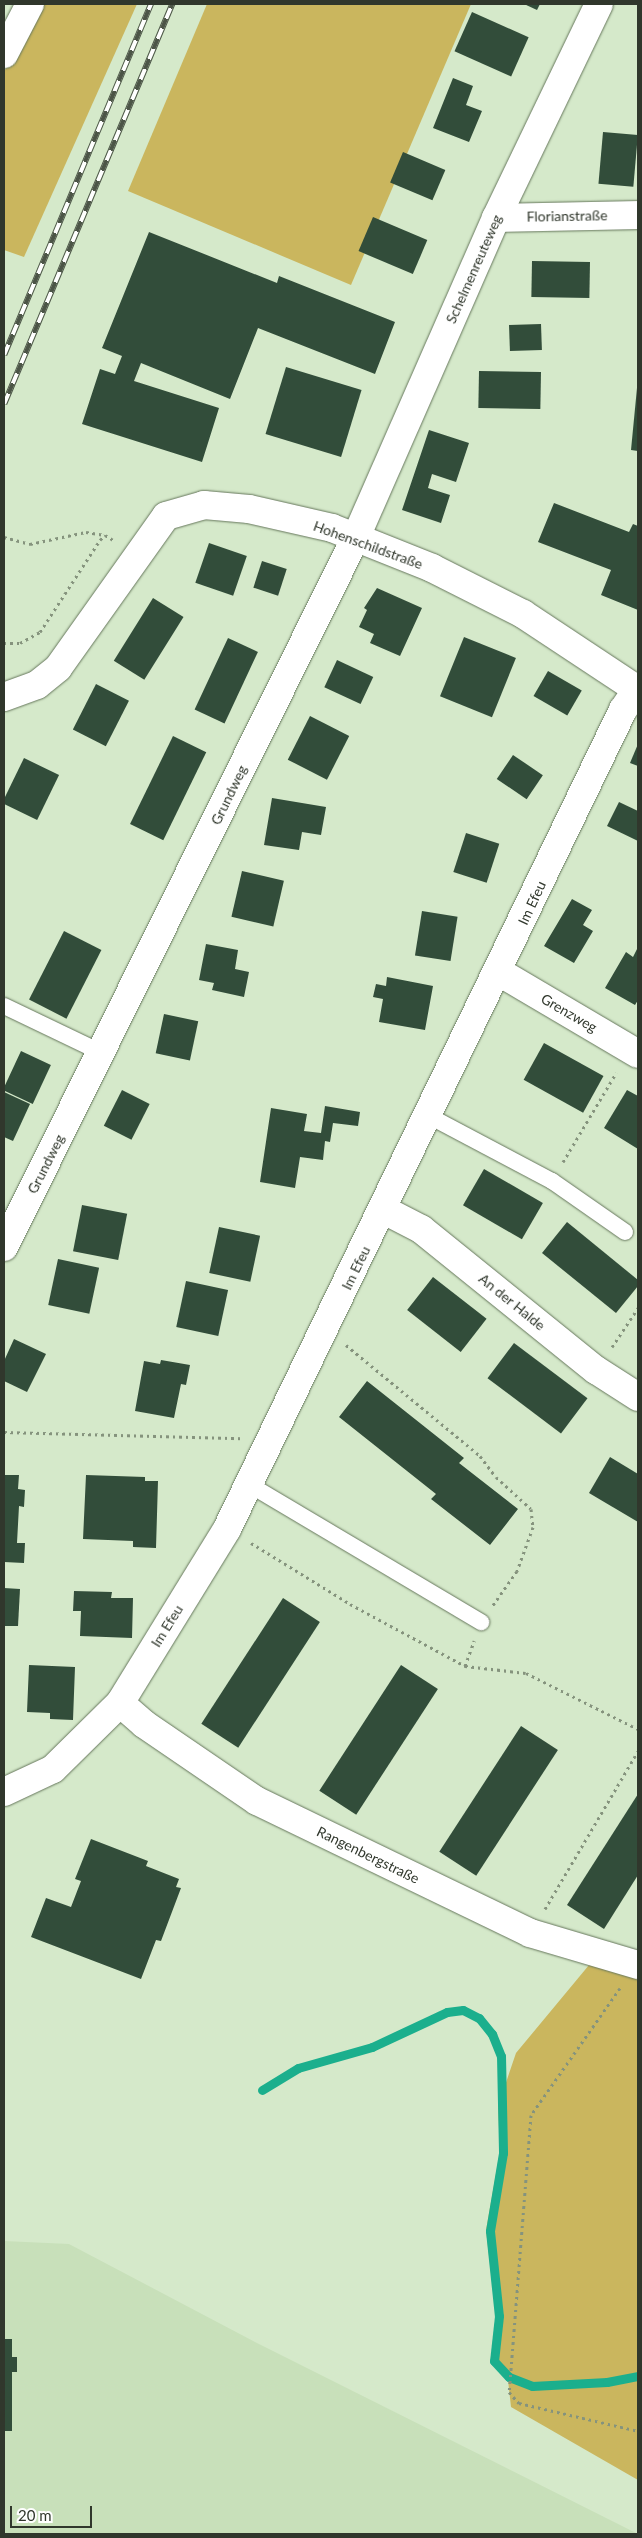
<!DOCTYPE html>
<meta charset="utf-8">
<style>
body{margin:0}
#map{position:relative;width:642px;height:2538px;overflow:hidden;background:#d5e9ca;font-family:Lato,sans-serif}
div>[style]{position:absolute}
.built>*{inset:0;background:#c8e0ba}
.green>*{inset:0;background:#cab65e}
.stream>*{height:9px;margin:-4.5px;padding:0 4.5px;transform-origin:4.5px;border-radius:4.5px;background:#1baf8d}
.building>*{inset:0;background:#324d3a;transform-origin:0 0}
.path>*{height:3px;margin-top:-1.5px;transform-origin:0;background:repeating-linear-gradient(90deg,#85937d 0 2.5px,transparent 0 6.5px)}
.roads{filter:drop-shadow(0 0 1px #66775c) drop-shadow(0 0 1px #66775c)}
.lane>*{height:16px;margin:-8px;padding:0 8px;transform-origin:8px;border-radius:8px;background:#fff}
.street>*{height:28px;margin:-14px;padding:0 14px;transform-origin:14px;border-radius:14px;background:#fff}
.rail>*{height:5.5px;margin-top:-2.75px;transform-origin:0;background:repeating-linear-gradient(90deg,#fff 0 11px,#4c5547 0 22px);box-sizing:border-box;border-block:1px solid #4c5547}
span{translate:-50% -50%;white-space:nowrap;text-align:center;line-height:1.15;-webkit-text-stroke:5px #fff;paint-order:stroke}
.street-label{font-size:14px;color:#30372c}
.frame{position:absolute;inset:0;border:5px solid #30372c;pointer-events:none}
.scale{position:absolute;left:10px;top:2506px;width:82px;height:22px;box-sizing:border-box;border:2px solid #30372c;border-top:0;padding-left:6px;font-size:15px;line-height:18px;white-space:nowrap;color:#30372c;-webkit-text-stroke:4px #fff;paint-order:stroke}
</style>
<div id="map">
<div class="built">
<i style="clip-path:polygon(4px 2241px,69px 2244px,257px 2343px,638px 2534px,4px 2534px)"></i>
</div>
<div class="green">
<i style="clip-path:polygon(40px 4px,137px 4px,24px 257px,4px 250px,4px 72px)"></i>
<i style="clip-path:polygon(207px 4px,471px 4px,351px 285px,128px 191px)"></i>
<i style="clip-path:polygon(599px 1953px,638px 1969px,638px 2480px,511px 2407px,508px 2380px,492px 2361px,496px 2317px,486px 2230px,500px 2151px,498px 2106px,516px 2053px)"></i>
</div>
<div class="stream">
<i style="left:262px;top:2090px;width:42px;rotate:-31.4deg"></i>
<i style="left:298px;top:2068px;width:77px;rotate:-15.8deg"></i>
<i style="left:372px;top:2047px;width:83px;rotate:-25deg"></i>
<i style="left:447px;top:2012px;width:16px;rotate:-7deg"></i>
<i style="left:463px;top:2010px;width:18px;rotate:27deg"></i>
<i style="left:479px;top:2018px;width:21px;rotate:51deg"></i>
<i style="left:492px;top:2034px;width:24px;rotate:68deg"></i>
<i style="left:501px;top:2056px;width:97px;rotate:88.8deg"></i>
<i style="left:503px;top:2153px;width:79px;rotate:99.5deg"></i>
<i style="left:490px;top:2231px;width:85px;rotate:84deg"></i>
<i style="left:499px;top:2316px;width:45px;rotate:96.3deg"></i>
<i style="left:494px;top:2361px;width:22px;rotate:47deg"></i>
<i style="left:509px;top:2377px;width:25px;rotate:21deg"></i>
<i style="left:532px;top:2386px;width:75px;rotate:-3.1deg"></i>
<i style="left:607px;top:2382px;width:32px;rotate:-11deg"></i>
</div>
<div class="building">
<i style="clip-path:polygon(524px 4px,540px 4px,537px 10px)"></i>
<i style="left:472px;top:12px;width:62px;height:43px;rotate:24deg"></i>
<i style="clip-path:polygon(453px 78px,473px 86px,466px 105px,482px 111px,469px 142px,433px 128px)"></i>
<i style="left:603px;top:132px;width:35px;height:52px;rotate:5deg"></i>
<i style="left:403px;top:152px;width:46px;height:33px;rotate:23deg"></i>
<i style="left:373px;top:217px;width:59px;height:37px;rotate:23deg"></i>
<i style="clip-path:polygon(149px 232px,277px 283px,279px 276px,395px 322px,375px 374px,258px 328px,230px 399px,141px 363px,134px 381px,219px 408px,202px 462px,82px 424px,100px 369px,115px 374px,122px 356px,102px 348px)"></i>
<i style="left:532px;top:261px;width:58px;height:36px;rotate:1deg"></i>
<i style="left:541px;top:324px;width:26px;height:32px;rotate:88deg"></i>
<i style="left:286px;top:367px;width:79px;height:70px;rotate:17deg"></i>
<i style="left:479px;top:371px;width:62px;height:37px;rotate:1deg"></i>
<i style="clip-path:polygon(637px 388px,638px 388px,638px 451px,631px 450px)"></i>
<i style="clip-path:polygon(429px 430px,469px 443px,456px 482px,432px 474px,428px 488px,450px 495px,441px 523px,402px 510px)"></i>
<i style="clip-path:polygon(554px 503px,629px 532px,633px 524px,638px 526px,638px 610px,601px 595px,611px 570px,538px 542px)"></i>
<i style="left:209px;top:543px;width:40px;height:42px;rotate:19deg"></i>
<i style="left:262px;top:561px;width:26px;height:28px;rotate:18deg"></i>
<i style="clip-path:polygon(377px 588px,422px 608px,400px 656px,370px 643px,374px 634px,359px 627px,367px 610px,364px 608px)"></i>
<i style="left:153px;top:598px;width:36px;height:74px;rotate:32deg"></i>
<i style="left:464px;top:637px;width:56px;height:64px;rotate:22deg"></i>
<i style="left:228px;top:638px;width:33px;height:79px;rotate:25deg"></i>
<i style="left:337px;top:660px;width:40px;height:30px;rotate:25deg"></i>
<i style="left:548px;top:671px;width:39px;height:29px;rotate:30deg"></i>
<i style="left:96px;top:684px;width:37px;height:51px;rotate:27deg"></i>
<i style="left:310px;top:716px;width:44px;height:49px;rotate:27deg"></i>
<i style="left:173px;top:736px;width:37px;height:98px;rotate:26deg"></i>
<i style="clip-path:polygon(638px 744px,638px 766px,630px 763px)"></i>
<i style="left:513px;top:755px;width:36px;height:29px;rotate:34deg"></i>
<i style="left:24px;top:758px;width:39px;height:50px;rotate:26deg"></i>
<i style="clip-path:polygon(272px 798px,326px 807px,321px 835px,302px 832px,299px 850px,264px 845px)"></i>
<i style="clip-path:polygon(619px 802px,638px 811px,638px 841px,607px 826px)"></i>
<i style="left:466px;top:833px;width:35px;height:41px;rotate:18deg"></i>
<i style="left:242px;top:871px;width:43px;height:47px;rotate:13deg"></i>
<i style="clip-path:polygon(572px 899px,592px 910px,583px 925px,593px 931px,574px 963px,544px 946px)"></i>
<i style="left:422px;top:911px;width:36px;height:45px;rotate:9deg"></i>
<i style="left:64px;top:931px;width:42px;height:77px;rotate:27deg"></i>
<i style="clip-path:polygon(206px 944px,238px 950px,235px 969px,249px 972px,244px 997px,212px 990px,214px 983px,199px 980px)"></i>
<i style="clip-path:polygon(638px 947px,638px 1000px,635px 1005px,605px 988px,626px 952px,633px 957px)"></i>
<i style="clip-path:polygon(387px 977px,433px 986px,425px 1030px,379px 1022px,383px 999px,373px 997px,376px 984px,386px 986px)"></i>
<i style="left:164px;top:1014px;width:35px;height:40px;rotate:12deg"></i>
<i style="left:544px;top:1043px;width:68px;height:42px;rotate:29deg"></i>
<i style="left:21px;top:1051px;width:33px;height:43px;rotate:25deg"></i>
<i style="left:122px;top:1090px;width:31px;height:40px;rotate:27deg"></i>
<i style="clip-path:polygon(627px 1090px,638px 1096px,638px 1149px,604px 1128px)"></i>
<i style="clip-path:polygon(4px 1092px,30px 1104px,13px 1141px,4px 1137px)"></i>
<i style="clip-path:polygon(325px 1106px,360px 1112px,358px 1126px,333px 1123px,330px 1142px,325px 1141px,323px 1160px,300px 1157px,295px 1188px,260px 1182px,271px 1108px,307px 1114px,304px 1131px,321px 1133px)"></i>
<i style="left:484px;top:1169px;width:68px;height:42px;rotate:30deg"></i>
<i style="left:82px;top:1205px;width:46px;height:47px;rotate:11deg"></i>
<i style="clip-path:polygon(567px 1222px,638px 1280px,638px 1286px,616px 1313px,542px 1253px)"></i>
<i style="left:219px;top:1227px;width:42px;height:47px;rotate:12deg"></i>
<i style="left:58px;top:1259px;width:42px;height:47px;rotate:12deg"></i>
<i style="left:433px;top:1277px;width:68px;height:42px;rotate:38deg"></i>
<i style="left:186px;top:1281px;width:43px;height:47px;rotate:12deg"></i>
<i style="clip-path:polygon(14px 1339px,46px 1354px,27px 1392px,4px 1381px,4px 1361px)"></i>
<i style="left:514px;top:1343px;width:92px;height:44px;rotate:37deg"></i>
<i style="clip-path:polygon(161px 1360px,190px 1365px,186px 1385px,181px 1384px,174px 1418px,135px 1411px,144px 1361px,160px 1364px)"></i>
<i style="clip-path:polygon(367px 1381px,464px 1458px,459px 1463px,518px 1509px,490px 1545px,431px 1499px,436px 1494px,339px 1417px)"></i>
<i style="clip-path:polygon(610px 1457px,638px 1474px,638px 1522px,589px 1493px)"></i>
<i style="clip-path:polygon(4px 1475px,19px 1475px,18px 1489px,25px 1490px,24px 1507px,19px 1506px,17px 1543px,25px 1543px,24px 1563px,4px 1562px)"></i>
<i style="clip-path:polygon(86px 1475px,145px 1477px,145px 1481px,158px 1481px,156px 1548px,133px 1547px,133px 1541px,83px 1539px)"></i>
<i style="clip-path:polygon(4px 1588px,20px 1589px,18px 1626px,4px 1626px)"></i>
<i style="clip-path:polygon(74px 1591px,112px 1592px,111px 1598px,133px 1598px,132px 1638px,80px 1636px,81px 1611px,73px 1611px)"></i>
<i style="left:283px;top:1598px;width:44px;height:150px;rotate:33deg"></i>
<i style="clip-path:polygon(29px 1665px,75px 1667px,73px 1720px,50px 1719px,50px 1713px,27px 1712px)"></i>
<i style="left:401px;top:1665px;width:44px;height:150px;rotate:33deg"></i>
<i style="left:521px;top:1726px;width:44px;height:150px;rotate:33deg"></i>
<i style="clip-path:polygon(638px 1794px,638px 1875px,604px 1929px,567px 1905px)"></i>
<i style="clip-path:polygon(91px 1839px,148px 1861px,146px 1866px,179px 1879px,176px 1887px,181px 1888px,161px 1941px,156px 1940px,141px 1979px,31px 1937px,46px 1898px,71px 1907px,81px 1881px,75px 1879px)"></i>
<i style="clip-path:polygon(4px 2339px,12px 2339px,12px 2357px,17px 2357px,17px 2372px,12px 2372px,12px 2431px,4px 2431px)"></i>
</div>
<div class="path">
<i style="left:4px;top:537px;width:27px;rotate:15deg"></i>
<i style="left:30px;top:544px;width:57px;rotate:-12.1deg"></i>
<i style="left:86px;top:532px;width:19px;rotate:9deg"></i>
<i style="left:4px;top:643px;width:16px"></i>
<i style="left:20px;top:643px;width:23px;rotate:-29deg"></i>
<i style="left:40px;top:632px;width:110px;rotate:-56.9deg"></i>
<i style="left:100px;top:540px;width:7px;rotate:-45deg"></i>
<i style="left:105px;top:535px;width:12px;rotate:31deg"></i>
<i style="left:563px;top:1162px;width:104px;rotate:-59.2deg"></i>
<i style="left:346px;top:1345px;width:174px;rotate:39.6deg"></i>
<i style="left:480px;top:1456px;width:26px;rotate:53deg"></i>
<i style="left:496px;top:1477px;width:47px;rotate:42.4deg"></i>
<i style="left:531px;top:1509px;width:18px;rotate:84deg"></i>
<i style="left:533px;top:1527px;width:47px;rotate:110deg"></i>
<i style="left:517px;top:1571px;width:42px;rotate:125.2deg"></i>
<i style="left:612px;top:1347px;width:47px;rotate:-56.3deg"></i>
<i style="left:4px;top:1432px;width:237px;rotate:1.5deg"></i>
<i style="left:251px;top:1543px;width:116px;rotate:31.6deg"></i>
<i style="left:350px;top:1604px;width:131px;rotate:28.3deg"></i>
<i style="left:465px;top:1666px;width:61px;rotate:6.5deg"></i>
<i style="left:526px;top:1673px;width:125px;rotate:26.6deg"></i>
<i style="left:465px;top:1666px;width:27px;rotate:-70deg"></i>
<i style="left:545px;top:1909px;width:183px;rotate:-59.5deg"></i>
<i style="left:620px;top:1988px;width:155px;rotate:125deg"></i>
<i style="left:531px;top:2115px;width:278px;rotate:94.5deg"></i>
<i style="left:509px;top:2392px;width:15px;rotate:48deg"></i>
<i style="left:519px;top:2403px;width:122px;rotate:13.2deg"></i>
</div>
<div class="roads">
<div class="lane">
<i style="left:4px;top:1006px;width:109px;rotate:25.6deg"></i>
<i style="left:429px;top:1116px;width:139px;rotate:27.9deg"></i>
<i style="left:552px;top:1181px;width:89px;rotate:34.9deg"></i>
<i style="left:250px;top:1485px;width:269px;rotate:30.7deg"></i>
</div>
<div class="street">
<i style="left:4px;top:54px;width:56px;rotate:-62.5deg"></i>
<i style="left:496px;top:218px;width:142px;rotate:-1.2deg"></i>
<i style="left:4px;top:697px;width:35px;rotate:-20deg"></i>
<i style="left:37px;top:685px;width:27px;rotate:-39deg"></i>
<i style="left:58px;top:668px;width:186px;rotate:-54.6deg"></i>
<i style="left:166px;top:516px;width:40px;rotate:-16deg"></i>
<i style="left:204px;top:505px;width:45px;rotate:5.1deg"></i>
<i style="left:249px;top:509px;width:85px;rotate:12.9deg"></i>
<i style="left:332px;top:528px;width:108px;rotate:21.8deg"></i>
<i style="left:432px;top:568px;width:102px;rotate:26.8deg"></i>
<i style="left:523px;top:614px;width:138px;rotate:33.5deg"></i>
<i style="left:499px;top:972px;width:161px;rotate:30.5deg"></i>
<i style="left:384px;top:1210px;width:42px;rotate:27.2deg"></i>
<i style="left:421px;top:1229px;width:225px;rotate:38.9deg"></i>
<i style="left:596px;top:1370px;width:50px;rotate:32.7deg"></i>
<i style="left:4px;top:1247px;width:792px;rotate:-63.63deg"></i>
<i style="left:356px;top:537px;width:348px;rotate:-66.3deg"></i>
<i style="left:496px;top:218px;width:237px;rotate:-64.3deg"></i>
<i style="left:120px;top:1703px;width:32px;rotate:41deg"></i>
<i style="left:144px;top:1724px;width:137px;rotate:34.3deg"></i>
<i style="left:257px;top:1801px;width:303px;rotate:25.8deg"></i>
<i style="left:530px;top:1933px;width:113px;rotate:16.5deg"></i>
<i style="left:4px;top:1792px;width:54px;rotate:-25.1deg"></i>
<i style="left:53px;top:1769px;width:94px;rotate:-44.6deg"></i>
<i style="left:120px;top:1703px;width:204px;rotate:-58.4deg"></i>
<i style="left:227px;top:1529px;width:910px;rotate:-64.2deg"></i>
<i style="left:623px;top:710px;width:25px;rotate:-56deg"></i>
</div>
</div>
<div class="rail">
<i style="left:4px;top:355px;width:381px;rotate:-67.3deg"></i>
<i style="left:4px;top:404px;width:434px;rotate:-67.2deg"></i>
</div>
<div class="street-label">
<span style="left:567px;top:216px;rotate:-1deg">Florianstraße</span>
<span style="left:474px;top:269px;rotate:-66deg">Schelmenreuteweg</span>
<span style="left:368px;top:545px;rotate:20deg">Hohenschildstraße</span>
<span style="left:229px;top:795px;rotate:-64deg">Grundweg</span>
<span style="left:532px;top:903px;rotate:-65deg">Im Efeu</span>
<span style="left:569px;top:1013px;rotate:30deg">Grenzweg</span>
<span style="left:46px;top:1164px;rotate:-63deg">Grundweg</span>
<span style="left:356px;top:1268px;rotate:-64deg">Im Efeu</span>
<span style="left:512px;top:1302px;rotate:39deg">An der Halde</span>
<span style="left:167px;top:1626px;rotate:-58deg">Im Efeu</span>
<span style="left:368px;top:1855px;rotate:26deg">Rangenbergstraße</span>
</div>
<div class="frame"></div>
<div class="scale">20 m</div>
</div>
